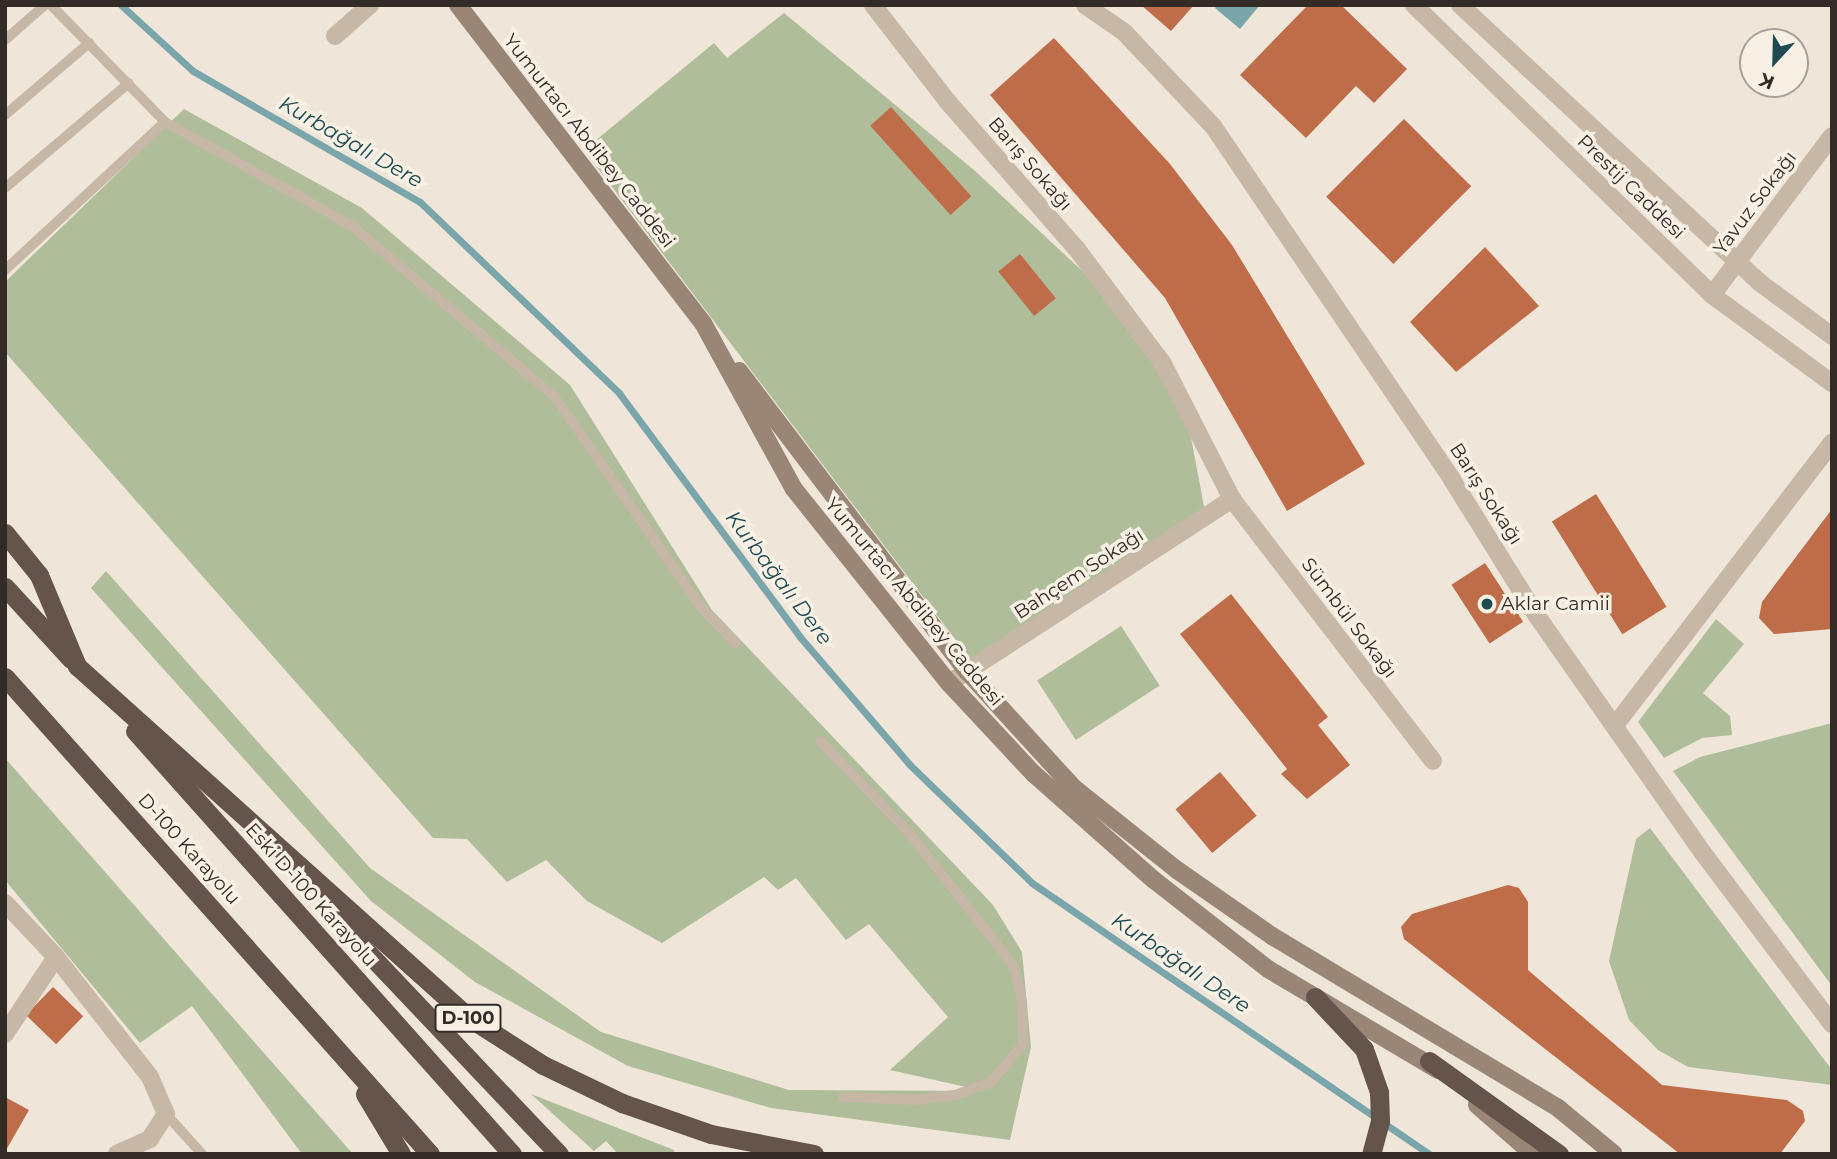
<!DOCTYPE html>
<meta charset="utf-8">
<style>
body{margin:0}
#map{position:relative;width:1837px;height:1159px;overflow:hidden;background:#efe6d9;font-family:Montserrat,sans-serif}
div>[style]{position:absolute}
.green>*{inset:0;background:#afbd9a;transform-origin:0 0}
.water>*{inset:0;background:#7aa5aa}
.stream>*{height:7px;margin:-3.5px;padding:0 3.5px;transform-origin:3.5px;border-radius:3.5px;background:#7aa5aa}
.building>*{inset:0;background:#be6d48;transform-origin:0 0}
.service>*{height:10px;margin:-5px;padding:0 5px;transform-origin:5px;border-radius:5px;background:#c6b7a6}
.minor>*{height:18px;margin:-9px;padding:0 9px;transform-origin:9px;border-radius:9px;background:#c6b7a6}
.secondary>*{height:18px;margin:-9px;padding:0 9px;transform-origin:9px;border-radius:9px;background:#998677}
.trunk>*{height:19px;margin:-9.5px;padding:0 9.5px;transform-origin:9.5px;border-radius:9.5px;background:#64544b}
.dots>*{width:19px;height:19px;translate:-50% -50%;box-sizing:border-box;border:4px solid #f7f0e4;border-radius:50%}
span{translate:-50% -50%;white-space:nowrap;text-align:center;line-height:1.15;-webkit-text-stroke:7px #f7f0e4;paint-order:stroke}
.shield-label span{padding:2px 5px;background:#f7f0e4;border:2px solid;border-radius:5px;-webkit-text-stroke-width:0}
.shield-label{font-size:18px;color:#332b26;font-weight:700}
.street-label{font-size:19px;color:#332b26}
.poi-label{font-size:19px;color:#332b26}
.left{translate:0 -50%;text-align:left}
.water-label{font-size:21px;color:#1f4a51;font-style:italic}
.frame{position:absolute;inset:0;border:7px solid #332b26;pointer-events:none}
.north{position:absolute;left:1739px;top:28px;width:70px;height:70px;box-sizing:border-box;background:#f7f0e4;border:2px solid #a9a198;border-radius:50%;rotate:202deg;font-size:19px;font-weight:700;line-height:28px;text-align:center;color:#332b26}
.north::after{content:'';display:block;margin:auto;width:24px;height:32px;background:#1f4a51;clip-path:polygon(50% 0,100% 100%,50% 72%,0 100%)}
</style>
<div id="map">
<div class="green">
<i style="clip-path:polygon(784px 13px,974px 170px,1123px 309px,1189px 427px,1206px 517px,971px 660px,584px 150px,714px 43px,727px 58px)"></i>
<i style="clip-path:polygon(184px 109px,362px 208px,570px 385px,712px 610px,993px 905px,1022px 952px,1031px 1047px,1010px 1140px,771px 1108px,628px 1066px,475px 982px,371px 901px,91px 588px,106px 571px,370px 868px,601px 1032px,789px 1090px,984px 1091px,890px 1070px,948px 1017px,869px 924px,846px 940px,796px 878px,778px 890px,764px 877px,662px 943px,587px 901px,546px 860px,507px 882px,467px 839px,433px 838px,5px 352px,5px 282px)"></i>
<i style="clip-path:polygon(1716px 619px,1744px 644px,1703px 693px,1730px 716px,1732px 735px,1702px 738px,1664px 758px,1638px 722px)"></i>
<i style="left:1121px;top:626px;width:71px;height:100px;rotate:57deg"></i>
<i style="clip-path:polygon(1832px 723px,1832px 986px,1673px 771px,1700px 757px)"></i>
<i style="clip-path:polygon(5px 758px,256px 1044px,353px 1154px,302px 1154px,192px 1006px,140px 1043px,5px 880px)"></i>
<i style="clip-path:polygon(1650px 828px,1832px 1070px,1832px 1085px,1688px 1067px,1658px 1050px,1629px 1020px,1609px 961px,1636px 839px)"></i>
<i style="clip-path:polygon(531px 1094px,674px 1150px,674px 1154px,618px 1154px,606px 1141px,594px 1151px)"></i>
</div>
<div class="water">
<i style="clip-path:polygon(1218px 5px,1260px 5px,1240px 29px,1215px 8px)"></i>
</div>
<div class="stream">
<i style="left:121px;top:5px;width:98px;rotate:42.5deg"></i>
<i style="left:193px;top:71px;width:262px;rotate:30deg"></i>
<i style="left:420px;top:202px;width:276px;rotate:43.8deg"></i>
<i style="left:619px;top:393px;width:304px;rotate:53.4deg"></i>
<i style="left:800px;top:637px;width:170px;rotate:49.3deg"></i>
<i style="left:911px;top:766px;width:168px;rotate:44deg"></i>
<i style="left:1032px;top:883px;width:481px;rotate:34.3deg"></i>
</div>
<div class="building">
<i style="clip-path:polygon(1141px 5px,1194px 5px,1171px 31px)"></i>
<i style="clip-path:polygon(1308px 5px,1341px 5px,1407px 69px,1374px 103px,1356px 86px,1306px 138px,1240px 75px)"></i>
<i style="clip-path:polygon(1054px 38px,1170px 164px,1232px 245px,1365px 464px,1287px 511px,1165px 298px,990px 95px)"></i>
<i style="left:891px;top:107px;width:120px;height:28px;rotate:48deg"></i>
<i style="left:1404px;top:119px;width:95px;height:110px;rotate:45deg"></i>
<i style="clip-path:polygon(1485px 247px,1539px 306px,1456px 372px,1410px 322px)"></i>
<i style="left:1020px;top:254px;width:57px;height:28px;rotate:51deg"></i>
<i style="left:1596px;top:494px;width:133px;height:52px;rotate:58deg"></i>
<i style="clip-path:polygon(1832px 509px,1832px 629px,1774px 634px,1759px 618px,1762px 602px)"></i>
<i style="left:1485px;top:563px;width:70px;height:40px;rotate:57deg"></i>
<i style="clip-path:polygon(1231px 594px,1328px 717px,1318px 725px,1350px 765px,1307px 799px,1281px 774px,1287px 769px,1180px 634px)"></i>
<i style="left:1220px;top:772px;width:57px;height:58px;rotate:50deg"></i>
<i style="clip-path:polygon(1508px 885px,1519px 888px,1528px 902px,1528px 970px,1662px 1085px,1787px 1100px,1803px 1111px,1805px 1121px,1780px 1154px,1680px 1154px,1404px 939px,1401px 927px,1412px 914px)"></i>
<i style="left:53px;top:987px;width:42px;height:39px;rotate:44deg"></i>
<i style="clip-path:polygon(5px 1097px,29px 1110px,5px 1152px)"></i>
</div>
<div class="service">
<i style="left:51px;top:5px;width:163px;rotate:45.7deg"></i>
<i style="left:165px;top:122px;width:213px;rotate:29deg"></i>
<i style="left:351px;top:225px;width:267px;rotate:40.1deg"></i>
<i style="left:555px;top:397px;width:254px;rotate:55.2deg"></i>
<i style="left:700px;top:606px;width:51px;rotate:46.6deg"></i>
<i style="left:5px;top:40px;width:53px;rotate:-41.2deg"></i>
<i style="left:5px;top:115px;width:111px;rotate:-40.6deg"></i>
<i style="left:5px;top:188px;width:162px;rotate:-40.3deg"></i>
<i style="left:5px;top:270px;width:218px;rotate:-42.8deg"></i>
<i style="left:820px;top:741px;width:129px;rotate:45.9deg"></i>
<i style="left:910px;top:834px;width:145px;rotate:51.7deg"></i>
<i style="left:1000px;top:948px;width:26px;rotate:54deg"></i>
<i style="left:1015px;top:969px;width:33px;rotate:78deg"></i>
<i style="left:1022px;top:1001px;width:43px;rotate:88.7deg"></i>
<i style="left:1023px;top:1044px;width:50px;rotate:130.1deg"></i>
<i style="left:991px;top:1082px;width:38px;rotate:160deg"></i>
<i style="left:955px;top:1095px;width:39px;rotate:173deg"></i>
<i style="left:916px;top:1100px;width:73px;rotate:-177.6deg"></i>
<i style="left:166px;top:1114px;width:54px;rotate:48deg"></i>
</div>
<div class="minor">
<i style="left:873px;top:5px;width:123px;rotate:52.3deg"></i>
<i style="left:948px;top:102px;width:194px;rotate:48.8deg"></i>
<i style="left:1076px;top:248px;width:145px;rotate:53.1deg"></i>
<i style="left:1163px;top:364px;width:152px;rotate:62.9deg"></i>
<i style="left:1232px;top:499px;width:330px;rotate:52.5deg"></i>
<i style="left:1085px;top:5px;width:47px;rotate:34.7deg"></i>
<i style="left:1124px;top:32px;width:129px;rotate:46.6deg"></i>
<i style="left:1213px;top:126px;width:425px;rotate:55.9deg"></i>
<i style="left:1451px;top:478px;width:163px;rotate:58.1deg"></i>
<i style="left:1537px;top:616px;width:289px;rotate:55deg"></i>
<i style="left:1703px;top:853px;width:214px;rotate:53deg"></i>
<i style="left:1414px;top:5px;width:416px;rotate:44.2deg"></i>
<i style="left:1712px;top:295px;width:149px;rotate:36.3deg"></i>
<i style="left:1460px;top:5px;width:408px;rotate:42.8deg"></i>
<i style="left:1759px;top:282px;width:91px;rotate:36.5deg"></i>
<i style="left:335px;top:36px;width:47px;rotate:-41.5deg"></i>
<i style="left:1712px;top:295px;width:199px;rotate:-53deg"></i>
<i style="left:949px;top:683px;width:338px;rotate:-33deg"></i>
<i style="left:1616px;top:724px;width:355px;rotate:-52.5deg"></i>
<i style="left:5px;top:903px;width:74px;rotate:46.6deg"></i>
<i style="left:56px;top:957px;width:152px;rotate:51.9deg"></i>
<i style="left:150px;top:1077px;width:40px;rotate:66.6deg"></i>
<i style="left:166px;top:1114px;width:30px;rotate:123deg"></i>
<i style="left:150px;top:1139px;width:36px;rotate:156deg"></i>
<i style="left:5px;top:1034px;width:92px;rotate:-56.5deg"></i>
</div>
<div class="secondary">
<i style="left:458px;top:5px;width:401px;rotate:52.4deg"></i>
<i style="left:703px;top:323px;width:189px;rotate:61.3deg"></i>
<i style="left:794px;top:489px;width:248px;rotate:51.4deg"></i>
<i style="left:949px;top:683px;width:125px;rotate:47deg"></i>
<i style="left:1034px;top:774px;width:160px;rotate:41.5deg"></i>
<i style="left:1154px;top:880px;width:145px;rotate:38deg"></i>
<i style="left:1268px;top:969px;width:198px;rotate:30.7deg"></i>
<i style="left:739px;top:371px;width:377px;rotate:52.8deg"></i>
<i style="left:967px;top:671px;width:159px;rotate:47.6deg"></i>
<i style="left:1074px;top:788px;width:132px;rotate:38.5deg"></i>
<i style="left:1177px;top:870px;width:116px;rotate:34.8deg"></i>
<i style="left:1272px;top:936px;width:334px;rotate:31deg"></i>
<i style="left:1558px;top:1108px;width:72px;rotate:39.4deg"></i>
<i style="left:1477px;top:1105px;width:74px;rotate:41.2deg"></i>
</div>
<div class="trunk">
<i style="left:5px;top:533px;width:54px;rotate:51deg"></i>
<i style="left:39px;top:575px;width:99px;rotate:67.3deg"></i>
<i style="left:77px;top:666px;width:525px;rotate:41.91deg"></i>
<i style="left:468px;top:1017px;width:89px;rotate:32.6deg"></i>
<i style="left:543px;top:1065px;width:88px;rotate:25.7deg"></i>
<i style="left:622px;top:1103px;width:94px;rotate:19.2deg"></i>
<i style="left:711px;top:1134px;width:105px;rotate:11deg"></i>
<i style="left:5px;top:587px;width:98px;rotate:47.5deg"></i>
<i style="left:5px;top:677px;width:639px;rotate:48.3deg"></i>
<i style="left:135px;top:731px;width:567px;rotate:48.29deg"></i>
<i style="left:334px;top:917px;width:327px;rotate:46.5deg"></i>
<i style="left:1315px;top:997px;width:71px;rotate:46.7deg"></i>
<i style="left:1364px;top:1049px;width:46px;rotate:70.8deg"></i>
<i style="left:1379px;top:1092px;width:29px;rotate:88deg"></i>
<i style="left:1380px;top:1121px;width:34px;rotate:105deg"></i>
<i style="left:1429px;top:1061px;width:160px;rotate:35.6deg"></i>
<i style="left:365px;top:1094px;width:70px;rotate:59deg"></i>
</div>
<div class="dots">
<i style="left:1487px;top:604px;background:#1f4a51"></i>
</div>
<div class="shield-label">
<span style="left:468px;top:1018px">D-100</span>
</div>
<div class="street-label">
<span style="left:589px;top:141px;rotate:52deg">Yumurtacı Abdibey Caddesi</span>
<span style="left:1030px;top:164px;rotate:49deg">Barış Sokağı</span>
<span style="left:1631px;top:187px;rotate:44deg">Prestij Caddesi</span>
<span style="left:1755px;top:203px;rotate:-53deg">Yavuz Sokağı</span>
<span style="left:1486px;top:494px;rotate:57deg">Barış Sokağı</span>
<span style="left:1079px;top:574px;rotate:-33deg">Bahçem Sokağı</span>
<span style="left:914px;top:602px;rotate:50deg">Yumurtacı Abdibey Caddesi</span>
<span style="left:1349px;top:618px;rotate:53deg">Sümbül Sokağı</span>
<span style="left:189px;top:849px;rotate:48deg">D-100 Karayolu</span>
<span style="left:311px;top:895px;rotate:48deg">Eski D-100 Karayolu</span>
</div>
<div class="poi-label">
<span class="left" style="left:1501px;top:604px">Aklar Camii</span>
</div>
<div class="water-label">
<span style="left:351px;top:142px;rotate:30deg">Kurbağalı Dere</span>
<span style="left:779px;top:578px;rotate:53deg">Kurbağalı Dere</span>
<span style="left:1181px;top:963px;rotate:34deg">Kurbağalı Dere</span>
</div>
<div class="frame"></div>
<div class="north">K</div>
</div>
